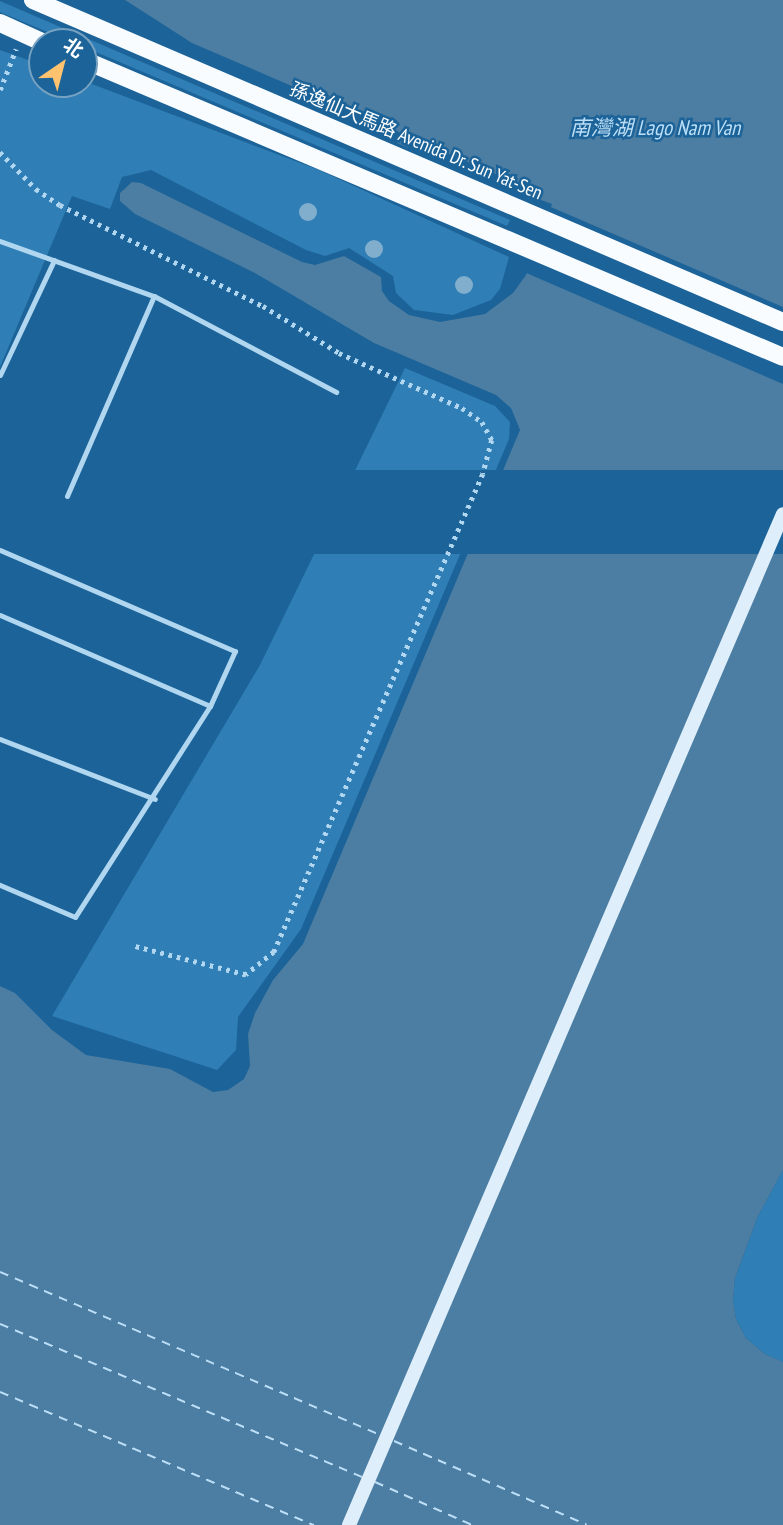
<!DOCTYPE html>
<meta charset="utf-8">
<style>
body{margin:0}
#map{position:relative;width:783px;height:1525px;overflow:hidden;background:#1b6398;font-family:"PT Sans Narrow","Noto Sans SC",sans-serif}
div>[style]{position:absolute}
.green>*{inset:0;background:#2f7eb5}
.water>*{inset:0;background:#4c7da2}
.pier>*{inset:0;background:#1b6398;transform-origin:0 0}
.ferry>*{height:2px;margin-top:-1px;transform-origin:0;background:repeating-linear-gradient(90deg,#bcdff7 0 9px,transparent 0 16px)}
.path>*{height:4.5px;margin-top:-2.25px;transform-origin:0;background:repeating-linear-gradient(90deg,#b0d6f0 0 3.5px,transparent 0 8.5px)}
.service>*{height:5px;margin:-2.5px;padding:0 2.5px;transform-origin:2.5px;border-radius:2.5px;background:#b0d6f0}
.secondary>*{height:14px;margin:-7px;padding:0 7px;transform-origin:7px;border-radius:7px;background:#deeffb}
.primary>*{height:18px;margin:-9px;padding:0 9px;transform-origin:9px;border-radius:9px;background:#f9fcff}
.trees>*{width:18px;height:18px;margin:-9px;border-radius:50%;background:#82aece}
.wall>*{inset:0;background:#3e7aa5}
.building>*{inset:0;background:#488ec0}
span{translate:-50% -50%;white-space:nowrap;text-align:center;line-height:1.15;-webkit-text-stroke:5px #1b6398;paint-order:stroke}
.street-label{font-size:19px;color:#fff}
.water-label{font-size:21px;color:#bcdff7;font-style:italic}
.north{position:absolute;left:28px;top:28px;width:70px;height:70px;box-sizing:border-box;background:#1b6398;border:2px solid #76a1c1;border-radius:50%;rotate:35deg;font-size:19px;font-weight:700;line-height:28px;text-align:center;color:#fff}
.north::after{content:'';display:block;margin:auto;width:24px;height:32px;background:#ffc26f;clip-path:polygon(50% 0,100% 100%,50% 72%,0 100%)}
</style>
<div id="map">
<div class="green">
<i style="clip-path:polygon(0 1px,510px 220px,507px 226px,84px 47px,84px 42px,71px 42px,0 12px)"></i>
<i style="clip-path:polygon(0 50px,42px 65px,42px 84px,84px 81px,319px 170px,509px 257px,500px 289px,491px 300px,453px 315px,414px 310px,396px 293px,393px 276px,349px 248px,325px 256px,306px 250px,151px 170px,122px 177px,110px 209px,72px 196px,0 367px)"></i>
<i style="clip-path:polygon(405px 368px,495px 406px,510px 422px,509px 439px,301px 929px,238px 1017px,236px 1050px,217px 1070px,52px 1016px,260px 665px)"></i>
<i style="clip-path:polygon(783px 1170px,783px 1362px,765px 1354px,746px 1338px,736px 1319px,733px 1300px,735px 1278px,758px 1216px)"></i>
</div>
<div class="water">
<i style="clip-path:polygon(125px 0,783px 0,783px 1170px,758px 1216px,735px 1278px,733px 1300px,736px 1319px,746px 1338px,765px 1354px,783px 1362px,783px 1525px,0 1525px,0 986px,15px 993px,52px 1030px,86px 1055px,170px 1069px,213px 1092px,228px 1090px,244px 1079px,250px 1066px,248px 1034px,255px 1013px,273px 980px,303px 944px,520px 430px,511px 408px,496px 395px,374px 343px,255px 273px,135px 214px,120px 201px,120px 193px,132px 182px,141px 183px,302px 262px,315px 265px,344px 256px,381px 277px,382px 291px,389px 301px,409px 315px,440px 322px,485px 314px,513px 293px,526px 275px,552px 204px,527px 195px,528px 188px,192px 43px)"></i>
</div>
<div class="pier">
<i style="clip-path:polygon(537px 201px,783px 307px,783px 384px,524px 272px,548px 206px)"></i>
<i style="left:783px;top:470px;width:84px;height:1148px;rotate:90deg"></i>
</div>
<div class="ferry">
<i style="left:0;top:1272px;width:416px;rotate:23.2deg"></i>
<i style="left:0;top:1324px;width:394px;rotate:22.9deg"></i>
<i style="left:0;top:1392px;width:341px;rotate:23deg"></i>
<i style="left:394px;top:1441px;width:210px;rotate:23.5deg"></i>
<i style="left:375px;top:1482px;width:106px;rotate:23.9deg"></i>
</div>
<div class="path">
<i style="left:0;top:90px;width:44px;rotate:-68.7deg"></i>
<i style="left:0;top:152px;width:52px;rotate:45.8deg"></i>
<i style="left:36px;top:189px;width:29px;rotate:34deg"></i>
<i style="left:60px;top:205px;width:227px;rotate:26.5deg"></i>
<i style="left:263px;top:306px;width:89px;rotate:31.7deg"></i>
<i style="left:339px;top:353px;width:135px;rotate:24.1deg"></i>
<i style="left:462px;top:408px;width:24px;rotate:35deg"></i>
<i style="left:482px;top:422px;width:21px;rotate:61deg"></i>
<i style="left:492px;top:440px;width:35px;rotate:105deg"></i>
<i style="left:483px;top:474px;width:522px;rotate:113.62deg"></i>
<i style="left:274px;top:952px;width:36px;rotate:141deg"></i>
<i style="left:246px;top:975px;width:117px;rotate:-165.6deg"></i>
</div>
<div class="service">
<i style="left:0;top:241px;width:164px;rotate:19.7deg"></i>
<i style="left:154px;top:296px;width:206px;rotate:27.8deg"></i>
<i style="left:0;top:375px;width:127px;rotate:-64.8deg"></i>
<i style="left:67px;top:496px;width:218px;rotate:-66.5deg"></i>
<i style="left:0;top:550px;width:256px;rotate:23.3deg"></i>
<i style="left:235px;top:651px;width:60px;rotate:114.4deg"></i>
<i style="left:0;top:615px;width:229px;rotate:23.4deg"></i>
<i style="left:210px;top:706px;width:250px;rotate:122.6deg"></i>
<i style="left:75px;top:917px;width:82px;rotate:-156.9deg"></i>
<i style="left:0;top:739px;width:166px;rotate:21.2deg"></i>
</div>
<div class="secondary">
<i style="left:349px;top:1525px;width:1100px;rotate:-66.77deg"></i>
</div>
<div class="primary">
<i style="left:33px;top:0;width:816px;rotate:23.24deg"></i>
<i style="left:0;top:23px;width:46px;rotate:24.3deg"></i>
<i style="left:84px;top:60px;width:759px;rotate:23.02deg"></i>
</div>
<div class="trees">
<i style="left:308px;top:212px"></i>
<i style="left:374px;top:249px"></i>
<i style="left:464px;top:285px"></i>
</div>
<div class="wall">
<i style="clip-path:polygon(401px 132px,412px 138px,408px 148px,397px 143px)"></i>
</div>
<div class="building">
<i style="clip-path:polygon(401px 132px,412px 138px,410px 142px,399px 137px)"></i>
</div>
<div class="street-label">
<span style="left:416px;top:141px;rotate:23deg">孫逸仙大馬路 Avenida Dr. Sun Yat-Sen</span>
</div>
<div class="water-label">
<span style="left:655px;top:128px">南灣湖 Lago Nam Van</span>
</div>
<div class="north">北</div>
</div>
